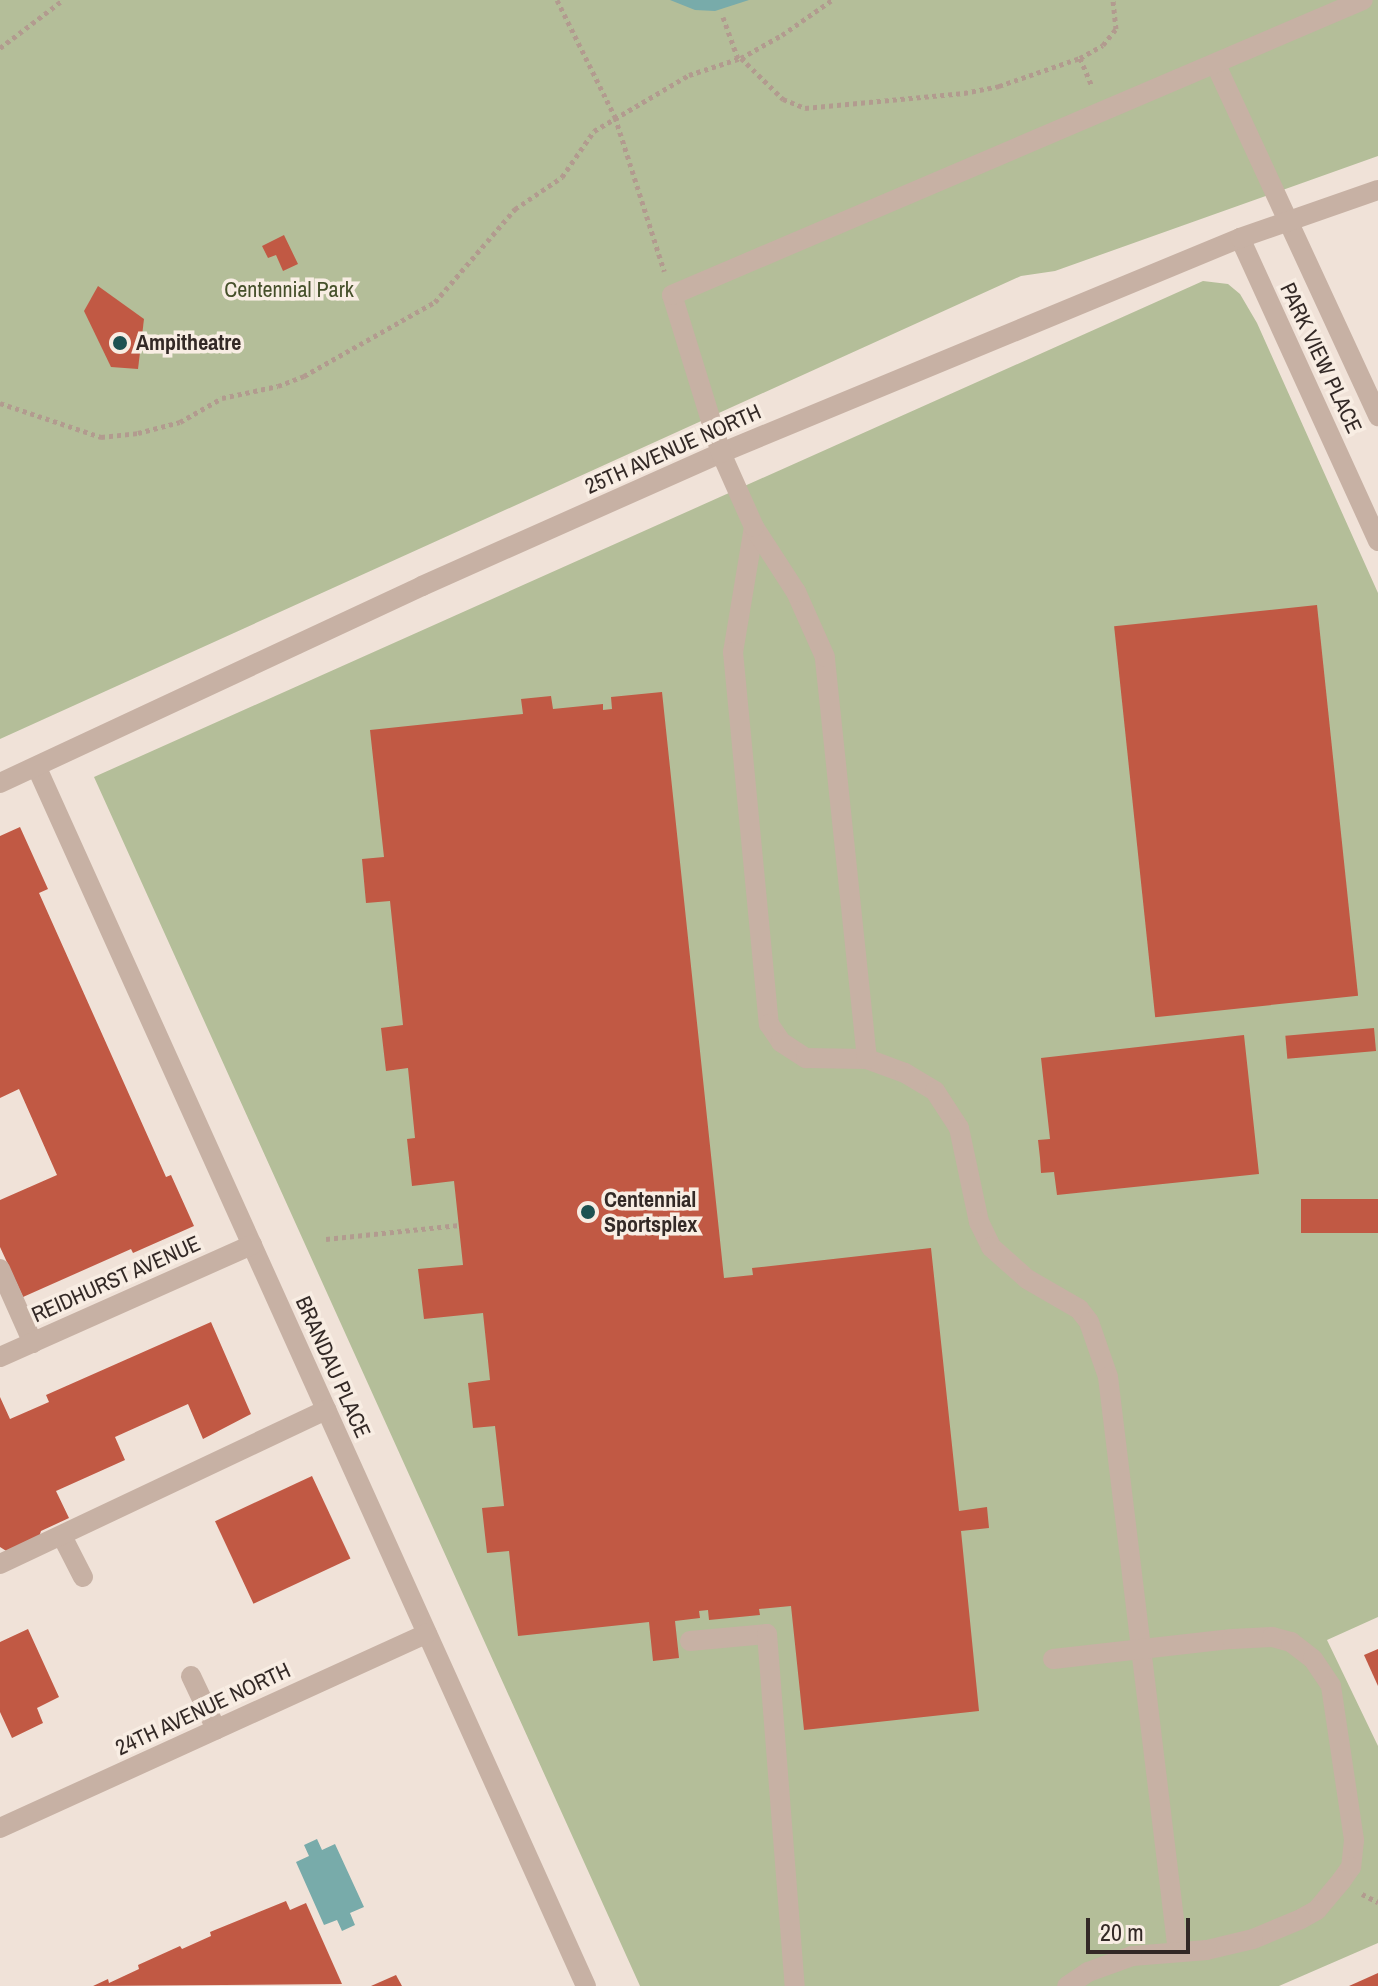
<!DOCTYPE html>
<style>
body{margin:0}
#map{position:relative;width:1378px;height:1986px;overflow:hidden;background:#f0e2d8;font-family:"Archivo Narrow",sans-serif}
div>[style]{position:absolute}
.green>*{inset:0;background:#b4be99}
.water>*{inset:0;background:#78abaa}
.building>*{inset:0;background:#c15944;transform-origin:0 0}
.path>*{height:5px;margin-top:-2.5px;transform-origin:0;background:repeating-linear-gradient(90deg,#b29b8f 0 4px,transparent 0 8px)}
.minor>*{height:20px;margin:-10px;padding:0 10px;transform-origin:10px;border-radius:10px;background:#c7b1a4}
.dots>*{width:22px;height:22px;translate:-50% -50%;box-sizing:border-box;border:4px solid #f8ede3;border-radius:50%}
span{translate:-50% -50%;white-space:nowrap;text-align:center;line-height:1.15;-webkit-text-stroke:7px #f8ede3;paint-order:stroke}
.park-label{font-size:22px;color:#45502a}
.poi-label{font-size:22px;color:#332926;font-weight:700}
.left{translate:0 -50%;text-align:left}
.street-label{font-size:22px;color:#332926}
.scale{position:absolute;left:1086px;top:1918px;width:104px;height:36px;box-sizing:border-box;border:4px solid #332926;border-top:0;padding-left:10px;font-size:24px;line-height:28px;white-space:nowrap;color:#332926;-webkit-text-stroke:6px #f8ede3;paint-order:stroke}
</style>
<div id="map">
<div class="green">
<i style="clip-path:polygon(0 0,1378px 0,1378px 156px,1055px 271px,1021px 276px,0 739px)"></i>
<i style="clip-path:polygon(1203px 281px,1228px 284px,1240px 294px,1257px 323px,1378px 593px,1378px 1617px,1327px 1640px,1378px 1746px,1378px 1943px,1279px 1986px,640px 1986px,94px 777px)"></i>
</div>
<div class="water">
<i style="clip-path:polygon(670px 0,749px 0,715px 11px,695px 10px)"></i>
<i style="clip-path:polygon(317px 1839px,322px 1850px,335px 1844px,364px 1907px,350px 1913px,355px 1925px,342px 1931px,337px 1920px,324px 1925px,296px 1862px,309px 1856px,304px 1845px)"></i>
</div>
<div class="building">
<i style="clip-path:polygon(284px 235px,298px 264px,283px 271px,276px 255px,268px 258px,262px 246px)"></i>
<i style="clip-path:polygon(98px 286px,144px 319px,138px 369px,111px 367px,84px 311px)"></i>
<i style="left:1317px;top:605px;width:393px;height:204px;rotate:84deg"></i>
<i style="clip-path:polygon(662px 692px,724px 1278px,753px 1275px,752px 1268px,931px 1248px,959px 1511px,987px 1507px,989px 1528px,961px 1531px,979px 1711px,804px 1730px,791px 1606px,759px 1609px,760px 1615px,709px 1620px,708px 1610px,699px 1611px,700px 1618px,675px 1621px,679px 1658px,653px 1661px,649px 1622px,518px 1636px,509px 1551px,487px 1553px,482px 1508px,504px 1506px,495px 1426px,473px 1428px,468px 1383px,490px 1380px,483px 1313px,424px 1319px,418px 1269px,463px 1265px,454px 1181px,412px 1186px,407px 1139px,415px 1138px,408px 1068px,386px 1071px,381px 1028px,403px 1025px,390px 901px,366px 903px,362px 859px,384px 857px,370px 730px,523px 714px,521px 699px,551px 696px,553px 709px,603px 704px,603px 710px,612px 709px,611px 697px)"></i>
<i style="clip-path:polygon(20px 827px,48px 889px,39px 893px,166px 1177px,171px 1175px,194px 1226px,133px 1253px,131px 1249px,23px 1297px,0 1247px,0 1200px,57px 1175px,19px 1089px,0 1098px,0 836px)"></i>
<i style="left:1374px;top:1028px;width:23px;height:89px;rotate:85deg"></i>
<i style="clip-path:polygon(1244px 1035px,1259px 1174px,1057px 1195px,1054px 1172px,1041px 1173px,1040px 1158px,1038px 1140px,1050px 1139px,1041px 1058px)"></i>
<i style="left:1378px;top:1199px;width:34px;height:77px;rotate:90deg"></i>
<i style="clip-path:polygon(211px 1322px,251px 1414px,203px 1439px,188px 1404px,115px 1437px,125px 1460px,56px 1491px,69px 1518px,41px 1531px,37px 1543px,11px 1554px,0 1547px,0 1397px,10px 1419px,49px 1402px,46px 1395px)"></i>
<i style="left:312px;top:1476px;width:91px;height:107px;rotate:65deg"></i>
<i style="clip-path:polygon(28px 1629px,59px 1697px,37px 1708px,43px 1723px,12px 1738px,0 1712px,0 1642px)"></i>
<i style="clip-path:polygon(1378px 1649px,1378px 1686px,1364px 1655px)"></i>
<i style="clip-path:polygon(286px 1901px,290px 1910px,306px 1903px,342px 1984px,93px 1986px,108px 1979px,109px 1983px,139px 1969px,138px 1965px,180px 1946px,182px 1949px,211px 1936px,210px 1932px)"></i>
<i style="clip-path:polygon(1378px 1973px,1378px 1986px,1349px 1986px)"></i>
<i style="clip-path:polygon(396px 1975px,402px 1986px,371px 1986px)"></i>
</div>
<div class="path">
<i style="left:557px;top:0;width:131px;rotate:63.6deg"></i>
<i style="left:615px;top:117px;width:162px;rotate:72.3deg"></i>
<i style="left:723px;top:17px;width:45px;rotate:70.3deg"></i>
<i style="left:0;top:48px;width:79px;rotate:-37.3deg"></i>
<i style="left:741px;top:58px;width:59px;rotate:44.3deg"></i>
<i style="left:783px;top:99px;width:24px;rotate:22deg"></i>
<i style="left:805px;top:108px;width:160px;rotate:-5.4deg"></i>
<i style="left:964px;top:93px;width:36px;rotate:-11deg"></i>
<i style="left:999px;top:86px;width:86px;rotate:-19.1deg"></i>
<i style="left:1080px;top:58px;width:26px;rotate:-29deg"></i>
<i style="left:1103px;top:45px;width:21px;rotate:-51deg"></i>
<i style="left:1116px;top:29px;width:29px;rotate:-96deg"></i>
<i style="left:1080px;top:58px;width:30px;rotate:67deg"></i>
<i style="left:0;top:403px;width:107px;rotate:18.6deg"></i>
<i style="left:101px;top:437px;width:37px;rotate:-6deg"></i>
<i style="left:138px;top:433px;width:43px;rotate:-14.7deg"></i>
<i style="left:180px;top:422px;width:48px;rotate:-29.7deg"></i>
<i style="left:222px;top:398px;width:57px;rotate:-12.1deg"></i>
<i style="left:278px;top:386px;width:28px;rotate:-21deg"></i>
<i style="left:304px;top:376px;width:150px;rotate:-29.5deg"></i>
<i style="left:435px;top:302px;width:123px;rotate:-49.3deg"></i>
<i style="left:515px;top:209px;width:57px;rotate:-34.2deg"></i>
<i style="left:562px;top:177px;width:56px;rotate:-55.2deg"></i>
<i style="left:594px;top:131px;width:110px;rotate:-30.5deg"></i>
<i style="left:689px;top:75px;width:55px;rotate:-18.1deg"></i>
<i style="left:741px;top:58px;width:47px;rotate:-29.3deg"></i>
<i style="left:782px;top:35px;width:61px;rotate:-35deg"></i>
<i style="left:326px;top:1239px;width:134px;rotate:-6deg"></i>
<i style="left:1362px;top:1894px;width:18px;rotate:27deg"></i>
</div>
<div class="minor">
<i style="left:1216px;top:65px;width:387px;rotate:65.2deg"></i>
<i style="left:1240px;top:238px;width:333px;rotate:65.5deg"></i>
<i style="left:754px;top:527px;width:127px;rotate:99.5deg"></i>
<i style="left:733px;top:652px;width:374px;rotate:84.5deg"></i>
<i style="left:769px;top:1024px;width:22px;rotate:56deg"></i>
<i style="left:781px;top:1042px;width:30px;rotate:33deg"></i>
<i style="left:806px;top:1058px;width:61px;rotate:0.9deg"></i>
<i style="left:867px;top:1059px;width:40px;rotate:20.2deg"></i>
<i style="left:905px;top:1073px;width:35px;rotate:31deg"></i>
<i style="left:935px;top:1091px;width:44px;rotate:57deg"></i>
<i style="left:959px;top:1128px;width:96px;rotate:78deg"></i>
<i style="left:979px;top:1222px;width:28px;rotate:64deg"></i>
<i style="left:991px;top:1247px;width:48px;rotate:41.6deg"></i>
<i style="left:1027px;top:1279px;width:60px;rotate:30deg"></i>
<i style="left:1079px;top:1309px;width:16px;rotate:52deg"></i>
<i style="left:1089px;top:1322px;width:58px;rotate:70.9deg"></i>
<i style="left:1108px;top:1377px;width:579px;rotate:83.06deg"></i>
<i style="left:37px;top:768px;width:1336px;rotate:65.74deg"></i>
<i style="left:0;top:783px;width:466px;rotate:-25deg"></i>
<i style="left:422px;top:586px;width:327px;rotate:-24deg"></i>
<i style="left:721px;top:453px;width:562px;rotate:-22.5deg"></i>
<i style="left:1240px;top:238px;width:146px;rotate:-19.2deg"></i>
<i style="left:867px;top:1059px;width:404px;rotate:-96deg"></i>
<i style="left:825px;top:657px;width:71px;rotate:-114deg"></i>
<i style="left:796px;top:592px;width:77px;rotate:-122.9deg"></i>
<i style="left:754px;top:527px;width:81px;rotate:-114deg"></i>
<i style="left:721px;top:453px;width:165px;rotate:-107.2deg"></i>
<i style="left:672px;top:295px;width:751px;rotate:-23.12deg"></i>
<i style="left:0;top:1269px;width:81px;rotate:66deg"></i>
<i style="left:0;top:1357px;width:276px;rotate:-24deg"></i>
<i style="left:62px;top:1536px;width:46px;rotate:62.9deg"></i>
<i style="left:0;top:1564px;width:361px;rotate:-25.3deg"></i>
<i style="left:690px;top:1641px;width:77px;rotate:-5.2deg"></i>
<i style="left:767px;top:1634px;width:353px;rotate:85.5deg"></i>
<i style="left:1053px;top:1659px;width:180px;rotate:-6.4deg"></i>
<i style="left:1232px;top:1639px;width:40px;rotate:-2.9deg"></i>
<i style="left:1272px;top:1637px;width:20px;rotate:15deg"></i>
<i style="left:1291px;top:1642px;width:28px;rotate:38deg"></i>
<i style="left:1313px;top:1659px;width:32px;rotate:56deg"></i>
<i style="left:1331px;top:1686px;width:156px;rotate:81.5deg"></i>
<i style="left:1354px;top:1840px;width:27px;rotate:96deg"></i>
<i style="left:1351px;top:1867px;width:16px;rotate:125deg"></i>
<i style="left:1342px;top:1880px;width:39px;rotate:130deg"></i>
<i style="left:1317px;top:1910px;width:18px;rotate:151deg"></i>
<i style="left:1301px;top:1919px;width:52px;rotate:157.4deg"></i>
<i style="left:1253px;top:1939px;width:47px;rotate:166.6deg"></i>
<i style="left:1207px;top:1950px;width:75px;rotate:175.4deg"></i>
<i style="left:1132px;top:1956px;width:47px;rotate:160deg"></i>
<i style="left:1088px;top:1972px;width:25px;rotate:146deg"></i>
<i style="left:191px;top:1676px;width:59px;rotate:64.7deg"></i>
<i style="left:0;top:1828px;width:469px;rotate:-24.5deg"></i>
</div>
<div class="dots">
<i style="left:120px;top:343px;background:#1d5252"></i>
<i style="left:588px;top:1212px;background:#1d5252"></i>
</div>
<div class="park-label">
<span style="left:289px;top:290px">Centennial Park</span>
</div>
<div class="poi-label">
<span class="left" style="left:136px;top:343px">Ampitheatre</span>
<span class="left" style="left:604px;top:1212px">Centennial<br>Sportsplex</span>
</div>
<div class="street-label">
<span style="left:1321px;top:358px;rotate:65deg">PARK VIEW PLACE</span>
<span style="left:673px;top:449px;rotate:-24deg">25TH AVENUE NORTH</span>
<span style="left:116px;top:1279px;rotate:-24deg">REIDHURST AVENUE</span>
<span style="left:333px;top:1367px;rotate:66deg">BRANDAU PLACE</span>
<span style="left:203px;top:1709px;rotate:-25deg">24TH AVENUE NORTH</span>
</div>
<div class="scale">20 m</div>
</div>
